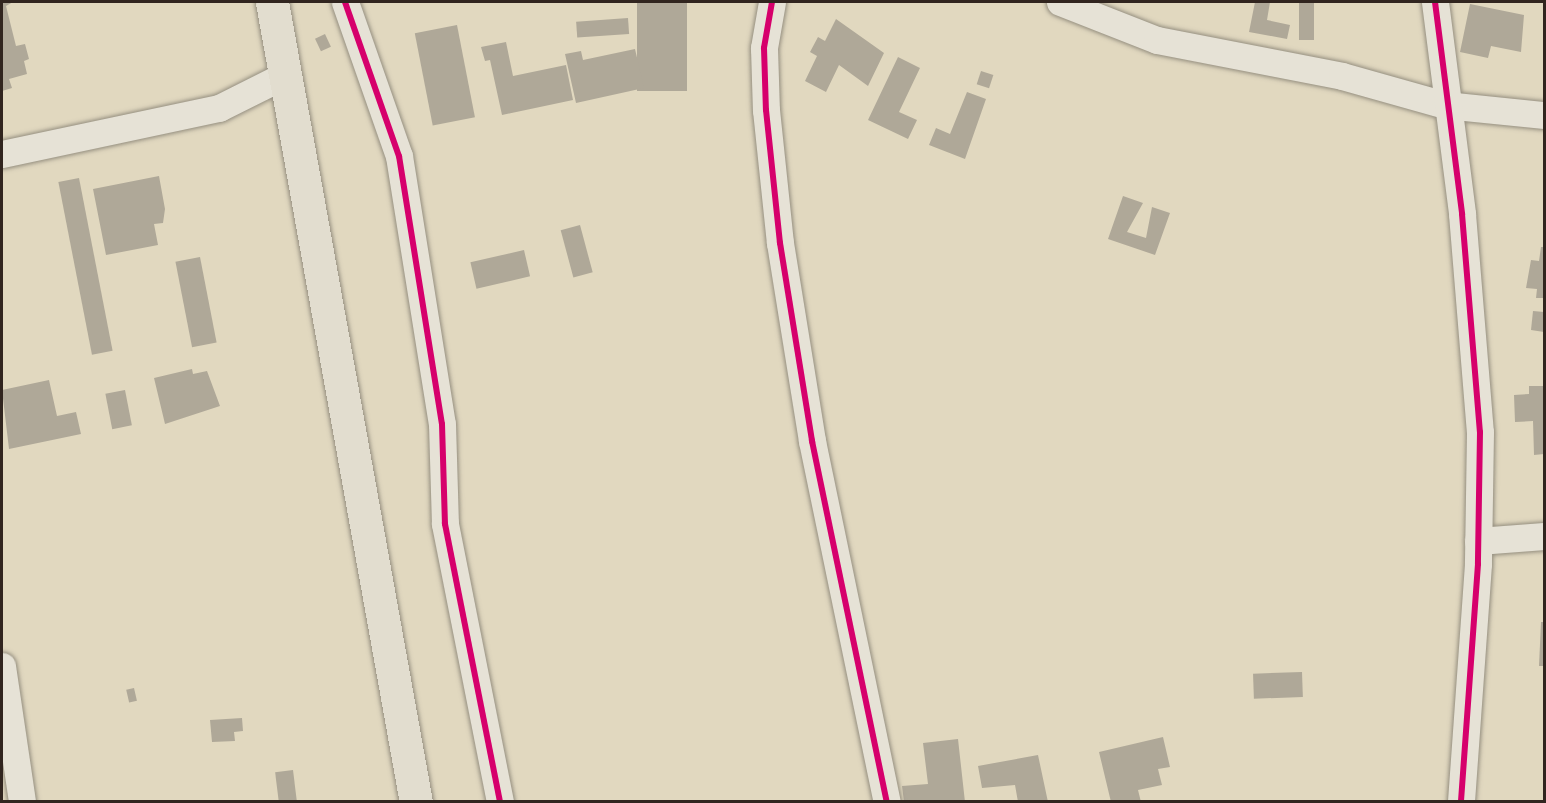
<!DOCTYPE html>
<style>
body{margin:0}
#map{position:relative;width:1546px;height:803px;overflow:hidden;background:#e1d8bf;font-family:"Gentium Book Plus",serif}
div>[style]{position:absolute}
.building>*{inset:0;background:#afa898;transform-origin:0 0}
.roads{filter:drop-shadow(0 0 2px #958f80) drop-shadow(0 0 2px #958f80)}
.minor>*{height:27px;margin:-13.5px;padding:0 13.5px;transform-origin:13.5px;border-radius:13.5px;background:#e6e2d6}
.highway>*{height:33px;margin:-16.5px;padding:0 16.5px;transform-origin:16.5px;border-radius:16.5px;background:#e2ddcf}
.cycleway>*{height:6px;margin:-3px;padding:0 3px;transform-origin:3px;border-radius:3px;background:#d6006c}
span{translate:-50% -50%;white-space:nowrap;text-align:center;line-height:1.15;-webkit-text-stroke:5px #f4eacd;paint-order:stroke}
.frame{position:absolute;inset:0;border:3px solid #31251f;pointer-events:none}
</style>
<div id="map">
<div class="building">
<i style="clip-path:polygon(2px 2px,13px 2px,6px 6px,16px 46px,25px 44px,29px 59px,24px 61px,27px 74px,9px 79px,12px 88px,2px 91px)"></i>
<i style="left:637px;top:2px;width:50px;height:89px"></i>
<i style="clip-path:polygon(1255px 2px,1270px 2px,1267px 20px,1290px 25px,1287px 39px,1249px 32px)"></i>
<i style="left:1299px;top:2px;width:15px;height:38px"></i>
<i style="clip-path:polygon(1470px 4px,1524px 15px,1521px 52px,1491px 46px,1488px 58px,1460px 52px)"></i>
<i style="left:628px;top:18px;width:16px;height:52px;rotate:86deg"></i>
<i style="clip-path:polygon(836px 19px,884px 53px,868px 86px,839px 65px,826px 92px,805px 81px,817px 56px,810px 52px,818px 37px,825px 41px)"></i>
<i style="left:457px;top:25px;width:94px;height:43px;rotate:79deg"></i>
<i style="left:325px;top:34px;width:14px;height:11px;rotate:65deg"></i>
<i style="clip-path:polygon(506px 42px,513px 76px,566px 65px,573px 100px,502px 115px,490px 60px,485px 61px,481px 47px)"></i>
<i style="clip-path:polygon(635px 49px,644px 88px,576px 103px,565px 54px,581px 51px,583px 60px)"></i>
<i style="clip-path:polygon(898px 57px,920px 68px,899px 112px,917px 120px,908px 139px,868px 120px)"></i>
<i style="left:981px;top:71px;width:13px;height:14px;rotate:18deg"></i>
<i style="clip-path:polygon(967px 92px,986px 99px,965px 159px,929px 145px,936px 128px,950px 134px)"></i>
<i style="clip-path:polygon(159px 176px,165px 209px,163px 223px,154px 224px,158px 245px,106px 255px,93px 189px)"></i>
<i style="left:79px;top:178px;width:176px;height:21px;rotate:79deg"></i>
<i style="clip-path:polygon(1123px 196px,1143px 203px,1127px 232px,1146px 238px,1152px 207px,1170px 213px,1155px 255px,1108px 239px)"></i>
<i style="left:580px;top:225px;width:49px;height:20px;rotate:75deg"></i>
<i style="clip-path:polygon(1541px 247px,1544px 247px,1544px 298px,1536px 298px,1537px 289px,1526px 288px,1531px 260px,1539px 261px)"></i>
<i style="left:524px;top:250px;width:27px;height:55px;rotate:77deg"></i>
<i style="left:200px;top:257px;width:87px;height:25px;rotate:79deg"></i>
<i style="clip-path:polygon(1533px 311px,1544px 312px,1544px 332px,1531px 330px)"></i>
<i style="clip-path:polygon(192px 369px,193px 374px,207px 371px,220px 406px,165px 424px,154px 378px)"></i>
<i style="clip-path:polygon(49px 380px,57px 416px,76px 412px,81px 434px,9px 449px,2px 390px)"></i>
<i style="clip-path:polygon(1529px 386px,1544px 386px,1544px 454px,1534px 455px,1533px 421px,1515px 422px,1514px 395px,1529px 394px)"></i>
<i style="left:125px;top:390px;width:36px;height:20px;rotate:79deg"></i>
<i style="clip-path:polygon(1541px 622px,1544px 622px,1544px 666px,1539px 666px)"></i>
<i style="left:1302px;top:672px;width:25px;height:49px;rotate:88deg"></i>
<i style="left:134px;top:688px;width:13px;height:8px;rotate:77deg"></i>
<i style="clip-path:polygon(242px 718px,243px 731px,234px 732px,235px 741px,212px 742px,210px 720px)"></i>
<i style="clip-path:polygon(1163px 737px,1170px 767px,1158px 769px,1162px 785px,1138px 790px,1141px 802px,1111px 802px,1099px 752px)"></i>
<i style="clip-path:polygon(958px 739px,965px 802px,904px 802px,902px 786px,928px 784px,923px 743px)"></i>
<i style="clip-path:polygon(1038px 755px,1048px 802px,1018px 802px,1015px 785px,982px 788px,978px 766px)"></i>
<i style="left:293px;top:770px;width:32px;height:18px;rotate:83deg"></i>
</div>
<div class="roads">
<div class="minor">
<i style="left:345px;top:2px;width:163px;rotate:70.7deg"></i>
<i style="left:399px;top:156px;width:271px;rotate:80.9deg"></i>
<i style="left:442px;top:424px;width:100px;rotate:88.3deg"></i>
<i style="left:445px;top:524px;width:283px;rotate:78.8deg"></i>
<i style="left:772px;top:2px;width:47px;rotate:99.9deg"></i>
<i style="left:764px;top:48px;width:62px;rotate:88.2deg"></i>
<i style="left:766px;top:110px;width:134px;rotate:84deg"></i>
<i style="left:780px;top:243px;width:201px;rotate:80.8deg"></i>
<i style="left:812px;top:441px;width:369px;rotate:78.3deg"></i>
<i style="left:1060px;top:2px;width:104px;rotate:21.4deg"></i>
<i style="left:1157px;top:40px;width:188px;rotate:11deg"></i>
<i style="left:1342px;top:76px;width:107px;rotate:15.7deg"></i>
<i style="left:1445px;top:105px;width:100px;rotate:5.8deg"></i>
<i style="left:1435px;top:2px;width:214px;rotate:82.7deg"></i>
<i style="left:1462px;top:214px;width:219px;rotate:85.3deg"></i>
<i style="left:1480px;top:432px;width:132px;rotate:90.9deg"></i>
<i style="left:1478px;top:564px;width:239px;rotate:94.1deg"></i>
<i style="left:2px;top:154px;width:222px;rotate:-12deg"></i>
<i style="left:219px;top:108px;width:74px;rotate:-26.6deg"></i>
<i style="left:1478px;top:541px;width:66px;rotate:-4.3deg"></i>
<i style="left:2px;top:666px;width:137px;rotate:81.6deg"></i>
</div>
<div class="highway">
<i style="left:272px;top:2px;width:813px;rotate:79.8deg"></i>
</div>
</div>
<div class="cycleway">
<i style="left:345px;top:2px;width:163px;rotate:70.7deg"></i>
<i style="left:399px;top:156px;width:271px;rotate:80.9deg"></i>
<i style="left:442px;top:424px;width:100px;rotate:88.3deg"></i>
<i style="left:445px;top:524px;width:283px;rotate:78.8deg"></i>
<i style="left:772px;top:2px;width:47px;rotate:99.9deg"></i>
<i style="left:764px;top:48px;width:62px;rotate:88.2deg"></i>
<i style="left:766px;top:110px;width:134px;rotate:84deg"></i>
<i style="left:780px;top:243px;width:201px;rotate:80.8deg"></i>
<i style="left:812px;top:441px;width:369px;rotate:78.3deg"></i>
<i style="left:1435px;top:2px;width:214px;rotate:82.7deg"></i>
<i style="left:1462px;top:214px;width:219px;rotate:85.3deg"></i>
<i style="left:1480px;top:432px;width:132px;rotate:90.9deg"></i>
<i style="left:1478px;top:564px;width:239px;rotate:94.1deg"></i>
</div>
<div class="frame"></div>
</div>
